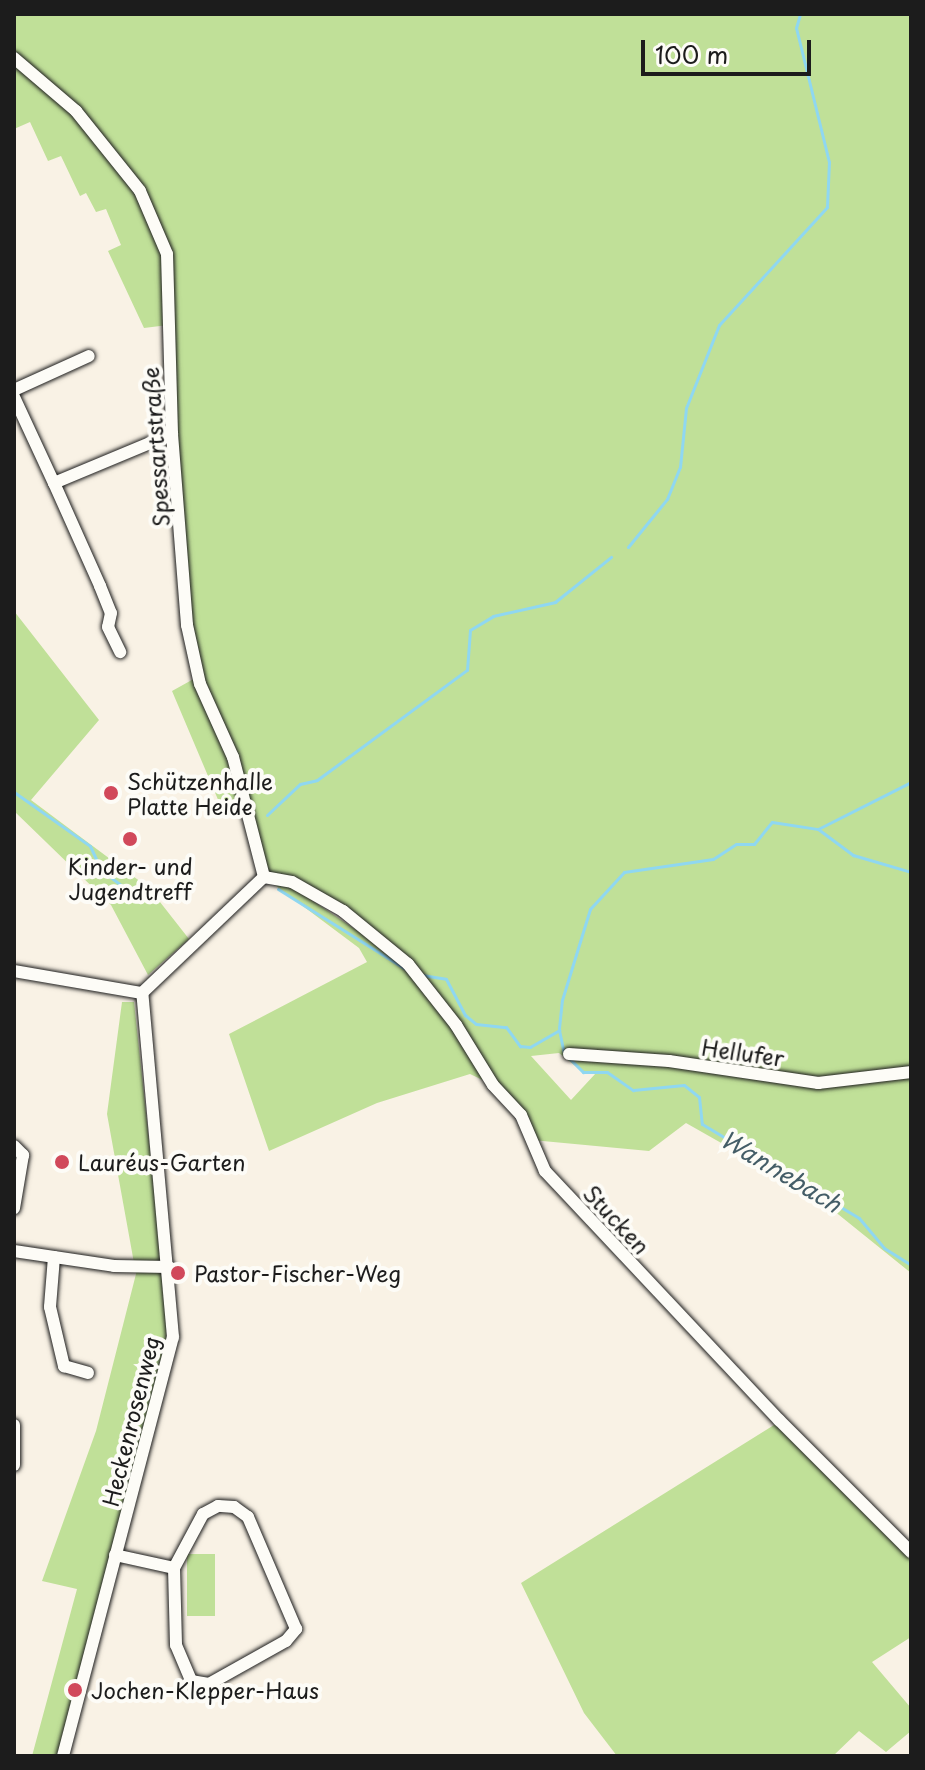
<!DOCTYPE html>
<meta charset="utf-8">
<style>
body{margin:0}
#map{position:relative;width:925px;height:1770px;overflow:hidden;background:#f9f2e5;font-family:"Playpen Sans",sans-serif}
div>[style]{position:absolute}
.green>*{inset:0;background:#c0e098;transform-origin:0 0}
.stream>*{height:3px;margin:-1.5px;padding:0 1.5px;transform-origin:1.5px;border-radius:1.5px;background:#8fd7f1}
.roads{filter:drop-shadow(0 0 2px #1c1c1c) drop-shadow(0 0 2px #1c1c1c)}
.minor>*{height:12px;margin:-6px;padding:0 6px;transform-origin:6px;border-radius:6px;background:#fdfcf7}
.dots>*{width:22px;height:22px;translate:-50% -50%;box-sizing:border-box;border:4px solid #fdfcf7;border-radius:50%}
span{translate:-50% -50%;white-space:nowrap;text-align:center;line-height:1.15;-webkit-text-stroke:8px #fdfcf7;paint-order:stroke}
.street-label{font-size:22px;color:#1c1c1c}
.poi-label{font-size:22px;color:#1c1c1c}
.left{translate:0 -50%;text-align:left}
.water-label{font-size:24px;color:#445d67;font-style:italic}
.frame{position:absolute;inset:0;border:16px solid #1c1c1c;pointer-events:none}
.scale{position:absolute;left:641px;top:40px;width:170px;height:36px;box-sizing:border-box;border:4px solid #1c1c1c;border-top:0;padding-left:10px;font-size:24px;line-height:28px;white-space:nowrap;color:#1c1c1c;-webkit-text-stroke:6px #fdfcf7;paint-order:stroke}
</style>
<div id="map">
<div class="green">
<i style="clip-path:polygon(evenodd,14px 14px,911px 14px,911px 1273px,818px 1198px,686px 1123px,649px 1151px,532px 1140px,493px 1085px,470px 1074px,377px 1103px,269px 1151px,229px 1034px,367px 962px,359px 948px,264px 877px,245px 802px,222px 809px,172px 691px,199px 676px,187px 625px,168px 325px,144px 328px,108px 251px,121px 245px,106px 209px,96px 212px,86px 193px,80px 196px,61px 156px,48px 161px,30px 122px,14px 129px,14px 14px,307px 897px,343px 911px,398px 958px,307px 897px,14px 14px,559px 1053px,583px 1072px,596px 1073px,571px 1100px,531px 1056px,559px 1053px)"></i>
<i style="clip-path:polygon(14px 611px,99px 720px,31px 800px,149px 888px,189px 939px,148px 975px,111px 905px,14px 811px)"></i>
<i style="clip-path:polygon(122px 1002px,134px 1002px,167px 1307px,166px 1354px,59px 1756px,32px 1756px,77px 1589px,42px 1581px,96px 1431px,136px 1274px,107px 1114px)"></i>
<i style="clip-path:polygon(782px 1420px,911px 1548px,911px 1637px,872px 1662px,911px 1708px,911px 1731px,886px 1752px,859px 1731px,833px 1756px,617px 1756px,584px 1713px,521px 1583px)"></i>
<i style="left:187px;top:1554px;width:28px;height:62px"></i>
</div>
<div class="stream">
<i style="left:628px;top:547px;width:62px;rotate:-50.9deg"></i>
<i style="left:667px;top:499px;width:35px;rotate:-68deg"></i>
<i style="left:680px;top:467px;width:59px;rotate:-84.2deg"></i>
<i style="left:686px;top:408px;width:89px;rotate:-68.3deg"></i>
<i style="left:719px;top:325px;width:160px;rotate:-47.5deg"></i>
<i style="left:827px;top:207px;width:45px;rotate:-87.5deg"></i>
<i style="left:829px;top:162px;width:138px;rotate:-103.8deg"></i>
<i style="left:796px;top:28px;width:15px;rotate:-74deg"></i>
<i style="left:14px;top:792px;width:93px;rotate:35.4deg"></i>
<i style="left:90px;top:846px;width:26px;rotate:65deg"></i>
<i style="left:101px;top:870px;width:31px;rotate:37deg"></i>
<i style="left:267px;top:815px;width:45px;rotate:-43.2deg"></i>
<i style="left:300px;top:784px;width:17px;rotate:-13deg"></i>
<i style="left:317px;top:780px;width:186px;rotate:-36.3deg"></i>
<i style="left:467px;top:670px;width:40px;rotate:-85.7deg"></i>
<i style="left:470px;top:630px;width:27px;rotate:-31deg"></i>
<i style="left:493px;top:616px;width:64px;rotate:-12.7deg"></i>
<i style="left:555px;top:602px;width:72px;rotate:-38.8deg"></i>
<i style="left:818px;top:829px;width:104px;rotate:-26.8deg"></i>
<i style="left:278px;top:889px;width:149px;rotate:32.1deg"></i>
<i style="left:422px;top:975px;width:24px;rotate:9deg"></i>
<i style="left:446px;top:979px;width:41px;rotate:62.2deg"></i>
<i style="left:465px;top:1015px;width:14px;rotate:39deg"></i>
<i style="left:476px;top:1024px;width:30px;rotate:6deg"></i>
<i style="left:506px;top:1027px;width:24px;rotate:54deg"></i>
<i style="left:520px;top:1046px;width:10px;rotate:6deg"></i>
<i style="left:530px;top:1047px;width:34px;rotate:-30deg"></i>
<i style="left:559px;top:1030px;width:24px;rotate:78deg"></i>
<i style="left:559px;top:1028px;width:28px;rotate:-84deg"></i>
<i style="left:562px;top:1000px;width:95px;rotate:-72.9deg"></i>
<i style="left:590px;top:909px;width:50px;rotate:-47.4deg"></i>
<i style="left:624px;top:872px;width:90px;rotate:-8.3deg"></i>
<i style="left:713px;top:859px;width:27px;rotate:-33deg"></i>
<i style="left:736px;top:844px;width:18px"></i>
<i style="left:754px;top:844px;width:28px;rotate:-51deg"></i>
<i style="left:772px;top:822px;width:47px;rotate:8.7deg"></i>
<i style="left:818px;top:829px;width:44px;rotate:36.6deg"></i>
<i style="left:853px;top:855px;width:60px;rotate:16.3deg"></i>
<i style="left:569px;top:1058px;width:20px;rotate:45deg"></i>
<i style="left:583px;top:1072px;width:24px"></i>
<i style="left:607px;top:1072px;width:32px;rotate:35deg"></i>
<i style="left:633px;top:1090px;width:51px;rotate:-5.6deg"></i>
<i style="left:684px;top:1085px;width:19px;rotate:39deg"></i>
<i style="left:699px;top:1097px;width:27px;rotate:84deg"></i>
<i style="left:702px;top:1124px;width:183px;rotate:30.9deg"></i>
<i style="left:859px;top:1218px;width:39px;rotate:50deg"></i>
<i style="left:884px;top:1248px;width:32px;rotate:32deg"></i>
</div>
<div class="roads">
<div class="minor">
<i style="left:14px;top:58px;width:82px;rotate:40.5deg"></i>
<i style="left:76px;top:111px;width:102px;rotate:51.3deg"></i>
<i style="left:140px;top:191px;width:69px;rotate:66.8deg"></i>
<i style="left:167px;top:254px;width:180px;rotate:88.4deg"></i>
<i style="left:172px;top:434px;width:192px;rotate:85.5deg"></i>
<i style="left:187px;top:625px;width:60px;rotate:77.6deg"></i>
<i style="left:200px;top:684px;width:80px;rotate:65.7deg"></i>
<i style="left:233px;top:757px;width:124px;rotate:75.5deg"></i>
<i style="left:14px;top:390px;width:82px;rotate:-24.4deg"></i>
<i style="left:14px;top:397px;width:95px;rotate:65.1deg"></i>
<i style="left:54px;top:483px;width:128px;rotate:-22.6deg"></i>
<i style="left:54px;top:483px;width:113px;rotate:65.9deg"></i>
<i style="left:100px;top:586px;width:29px;rotate:68deg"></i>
<i style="left:111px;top:613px;width:14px;rotate:102deg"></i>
<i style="left:108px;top:627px;width:28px;rotate:64deg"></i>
<i style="left:264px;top:877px;width:28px;rotate:10deg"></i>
<i style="left:292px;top:882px;width:59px;rotate:29.6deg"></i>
<i style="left:343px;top:911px;width:84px;rotate:39.2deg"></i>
<i style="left:408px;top:964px;width:78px;rotate:51.8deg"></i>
<i style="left:456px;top:1025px;width:70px;rotate:58.3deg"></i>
<i style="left:493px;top:1085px;width:41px;rotate:47deg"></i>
<i style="left:521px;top:1115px;width:61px;rotate:66.8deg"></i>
<i style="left:545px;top:1171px;width:342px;rotate:46.8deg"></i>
<i style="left:779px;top:1420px;width:187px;rotate:45deg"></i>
<i style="left:14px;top:971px;width:130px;rotate:9.8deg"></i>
<i style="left:142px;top:993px;width:168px;rotate:-43.6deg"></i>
<i style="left:569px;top:1054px;width:100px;rotate:4deg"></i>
<i style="left:669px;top:1061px;width:151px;rotate:8.4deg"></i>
<i style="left:818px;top:1083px;width:94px;rotate:-6.7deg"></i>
<i style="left:14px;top:1146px;width:13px;rotate:45deg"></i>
<i style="left:23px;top:1155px;width:54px;rotate:99.6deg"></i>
<i style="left:14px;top:1251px;width:101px;rotate:8.5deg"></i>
<i style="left:114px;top:1266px;width:55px;rotate:1deg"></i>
<i style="left:54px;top:1257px;width:50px;rotate:94.6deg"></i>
<i style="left:50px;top:1307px;width:61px;rotate:76.7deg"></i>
<i style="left:64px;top:1366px;width:25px;rotate:16deg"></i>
<i style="left:14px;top:1425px;width:40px;rotate:90deg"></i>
<i style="left:115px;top:1555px;width:60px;rotate:12.4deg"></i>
<i style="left:174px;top:1568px;width:77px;rotate:88.5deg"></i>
<i style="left:176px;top:1645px;width:39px;rotate:67deg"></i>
<i style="left:191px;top:1681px;width:18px;rotate:9deg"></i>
<i style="left:209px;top:1684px;width:88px;rotate:-29.2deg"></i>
<i style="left:286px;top:1641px;width:16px;rotate:-50deg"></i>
<i style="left:296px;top:1629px;width:122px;rotate:-113.2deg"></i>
<i style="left:248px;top:1517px;width:17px;rotate:-144deg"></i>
<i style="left:234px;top:1507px;width:16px;rotate:-176deg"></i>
<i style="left:218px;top:1506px;width:17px;rotate:152deg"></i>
<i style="left:203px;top:1514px;width:61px;rotate:118.2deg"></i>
<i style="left:63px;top:1756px;width:433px;rotate:-75.3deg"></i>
<i style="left:173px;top:1337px;width:345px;rotate:-95.1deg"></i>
</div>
</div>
<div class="dots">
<i style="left:111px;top:793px;background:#d1495b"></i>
<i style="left:130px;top:839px;background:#d1495b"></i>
<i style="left:62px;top:1162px;background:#d1495b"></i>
<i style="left:178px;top:1273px;background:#d1495b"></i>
<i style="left:75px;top:1690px;background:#d1495b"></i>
</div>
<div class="street-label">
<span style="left:155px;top:447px;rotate:-94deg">Spessartstraße</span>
<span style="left:743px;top:1052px;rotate:8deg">Hellufer</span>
<span style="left:617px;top:1219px;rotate:47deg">Stucken</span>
<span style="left:130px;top:1421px;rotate:-76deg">Heckenrosenweg</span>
</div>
<div class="poi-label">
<span class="left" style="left:127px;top:793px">Schützenhalle<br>Platte Heide</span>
<span style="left:130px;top:878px">Kinder- und<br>Jugendtreff</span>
<span class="left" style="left:78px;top:1162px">Lauréus-Garten</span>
<span class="left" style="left:194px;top:1273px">Pastor-Fischer-Weg</span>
<span class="left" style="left:91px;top:1690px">Jochen-Klepper-Haus</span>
</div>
<div class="water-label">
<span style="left:781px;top:1171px;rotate:31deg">Wannebach</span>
</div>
<div class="frame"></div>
<div class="scale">100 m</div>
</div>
